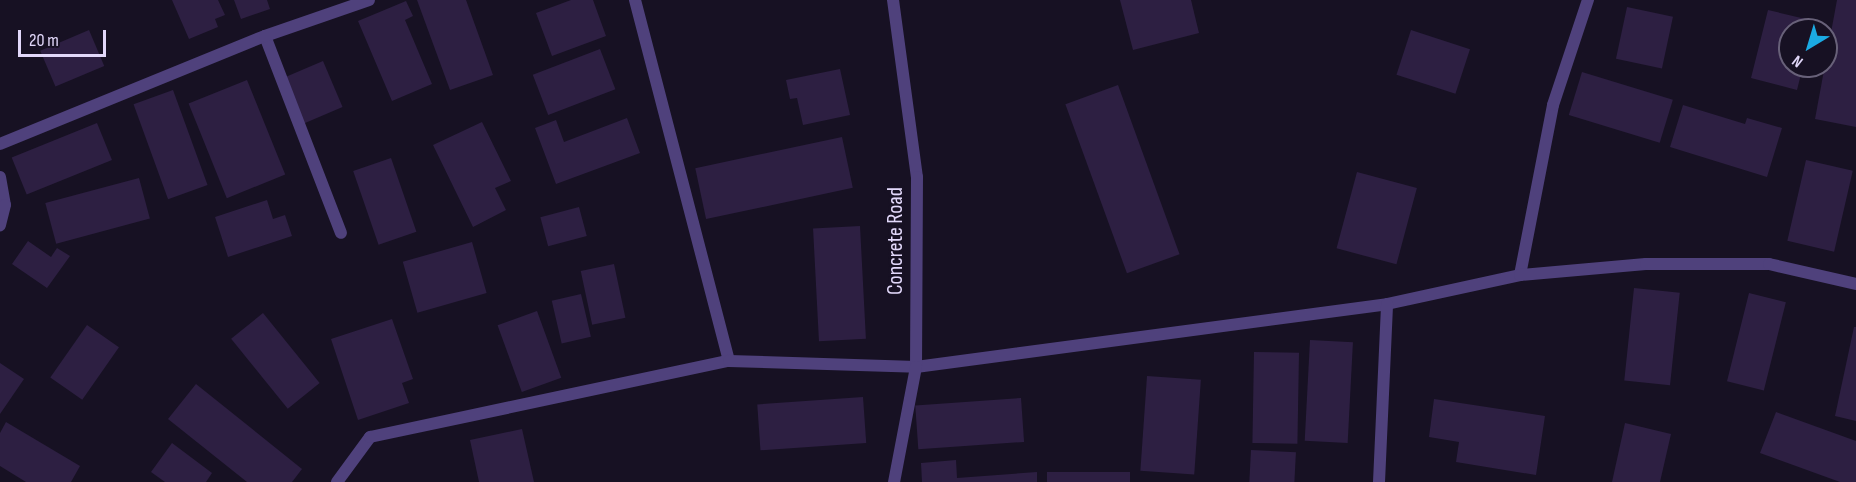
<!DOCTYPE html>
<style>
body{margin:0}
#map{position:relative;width:1856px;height:482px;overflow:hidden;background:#171123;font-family:"Sofia Sans Condensed",sans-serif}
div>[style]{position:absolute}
.building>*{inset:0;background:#2d1f42;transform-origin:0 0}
.minor>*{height:12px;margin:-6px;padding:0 6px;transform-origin:6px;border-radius:6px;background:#4f417c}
.tertiary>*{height:12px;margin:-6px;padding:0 6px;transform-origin:6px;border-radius:6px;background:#4f417c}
span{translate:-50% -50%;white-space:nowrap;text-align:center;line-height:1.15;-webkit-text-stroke:6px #171123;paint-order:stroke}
.street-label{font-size:22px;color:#e2d8fa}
.north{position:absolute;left:1778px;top:18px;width:60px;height:60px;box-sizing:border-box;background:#171123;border:2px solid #686179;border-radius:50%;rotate:218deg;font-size:16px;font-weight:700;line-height:24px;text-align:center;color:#e2d8fa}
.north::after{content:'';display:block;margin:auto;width:21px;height:27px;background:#1baae3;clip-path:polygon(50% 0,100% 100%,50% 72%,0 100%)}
.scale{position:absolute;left:18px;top:30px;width:88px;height:27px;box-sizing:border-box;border:3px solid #e2d8fa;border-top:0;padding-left:8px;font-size:18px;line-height:21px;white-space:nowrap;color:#e2d8fa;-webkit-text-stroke:4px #171123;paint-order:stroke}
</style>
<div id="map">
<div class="building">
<i style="clip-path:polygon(172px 0,218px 0,225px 15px,215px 19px,218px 27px,189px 39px)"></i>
<i style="clip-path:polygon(234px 0,267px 0,270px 9px,241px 19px)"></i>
<i style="clip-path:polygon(417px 0,466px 0,493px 75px,450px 90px)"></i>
<i style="clip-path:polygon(571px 0,593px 0,606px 36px,552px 56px,536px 13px)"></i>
<i style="clip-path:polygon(1120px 0,1191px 0,1199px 33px,1133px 50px)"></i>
<i style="clip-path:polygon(1837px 0,1856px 0,1856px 127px,1815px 119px)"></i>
<i style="clip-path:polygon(406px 1px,413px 16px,405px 20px,432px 84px,392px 101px,358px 21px)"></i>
<i style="left:1627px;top:7px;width:47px;height:53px;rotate:12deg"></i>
<i style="clip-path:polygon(1768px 10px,1814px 21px,1812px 30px,1790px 30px,1790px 66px,1803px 66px,1797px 90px,1751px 78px)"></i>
<i style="left:89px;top:30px;width:39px;height:53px;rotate:67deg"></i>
<i style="left:1411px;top:30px;width:62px;height:47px;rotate:18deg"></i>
<i style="left:600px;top:49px;width:43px;height:72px;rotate:69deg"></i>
<i style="left:323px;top:61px;width:50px;height:42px;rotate:67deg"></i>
<i style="clip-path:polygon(840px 69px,850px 115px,803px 125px,797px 98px,790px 99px,786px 80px)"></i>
<i style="left:1582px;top:72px;width:95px;height:45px;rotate:17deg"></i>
<i style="left:247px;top:80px;width:102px;height:63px;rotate:68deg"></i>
<i style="left:1118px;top:85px;width:180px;height:56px;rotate:70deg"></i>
<i style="left:173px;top:90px;width:101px;height:42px;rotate:70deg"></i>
<i style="clip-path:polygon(1683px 105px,1745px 124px,1747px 118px,1782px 128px,1767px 177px,1670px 147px)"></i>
<i style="clip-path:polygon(627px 118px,640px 153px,556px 184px,535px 128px,556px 120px,564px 142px)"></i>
<i style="clip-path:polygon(482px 122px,511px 181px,495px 188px,506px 210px,473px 227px,433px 145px)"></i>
<i style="left:97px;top:123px;width:40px;height:92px;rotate:68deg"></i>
<i style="left:842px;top:137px;width:52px;height:150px;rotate:78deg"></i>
<i style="left:391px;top:158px;width:78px;height:40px;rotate:71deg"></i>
<i style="left:1806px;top:160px;width:48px;height:83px;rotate:13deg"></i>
<i style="left:1357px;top:172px;width:62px;height:79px;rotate:15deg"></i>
<i style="left:139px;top:178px;width:42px;height:97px;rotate:75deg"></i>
<i style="clip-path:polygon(267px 200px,273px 219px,285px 215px,292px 236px,228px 257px,215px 217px)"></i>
<i style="left:579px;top:207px;width:30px;height:40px;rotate:75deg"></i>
<i style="left:860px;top:226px;width:113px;height:47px;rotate:87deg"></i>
<i style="clip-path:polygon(28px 241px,51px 257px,57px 248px,70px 256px,47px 288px,12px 264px)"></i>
<i style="left:472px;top:242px;width:53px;height:72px;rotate:74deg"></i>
<i style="left:614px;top:264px;width:55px;height:34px;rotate:78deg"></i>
<i style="left:1634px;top:288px;width:46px;height:93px;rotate:6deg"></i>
<i style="left:1749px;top:293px;width:38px;height:91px;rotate:14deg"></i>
<i style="left:581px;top:294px;width:44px;height:30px;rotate:77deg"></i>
<i style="left:537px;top:311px;width:71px;height:42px;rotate:70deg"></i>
<i style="left:263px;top:313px;width:90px;height:41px;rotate:51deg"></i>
<i style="clip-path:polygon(392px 319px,413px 379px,402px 383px,409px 403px,358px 420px,331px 339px)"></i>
<i style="left:87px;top:325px;width:39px;height:64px;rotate:35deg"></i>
<i style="clip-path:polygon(1854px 327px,1856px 327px,1856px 421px,1835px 416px)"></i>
<i style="left:1310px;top:340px;width:43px;height:101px;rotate:3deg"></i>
<i style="left:1254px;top:352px;width:45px;height:91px;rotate:1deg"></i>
<i style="clip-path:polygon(0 363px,24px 379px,0 414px)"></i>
<i style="left:1147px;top:376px;width:54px;height:95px;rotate:4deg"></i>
<i style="clip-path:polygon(196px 384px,302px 469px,292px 482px,247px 482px,168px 419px)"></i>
<i style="left:863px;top:397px;width:46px;height:106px;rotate:86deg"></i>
<i style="left:1021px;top:398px;width:44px;height:106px;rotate:86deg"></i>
<i style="clip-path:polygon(1434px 399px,1545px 416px,1536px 475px,1456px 462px,1459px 442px,1429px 437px)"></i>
<i style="clip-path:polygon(1776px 412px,1856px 441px,1856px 482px,1840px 482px,1760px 453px)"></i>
<i style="clip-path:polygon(6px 422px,80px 466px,71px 482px,26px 482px,0 466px,0 433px)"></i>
<i style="clip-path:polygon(1625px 423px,1671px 434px,1660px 482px,1612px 482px)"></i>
<i style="clip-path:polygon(522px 429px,534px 482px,479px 482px,470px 440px)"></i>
<i style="clip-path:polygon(172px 443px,212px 473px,206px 482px,165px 482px,151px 472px)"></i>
<i style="left:1251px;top:450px;width:45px;height:32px;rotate:3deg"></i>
<i style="clip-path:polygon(956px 460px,957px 478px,1037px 472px,1037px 482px,922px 482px,921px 463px)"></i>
<i style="left:1047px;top:472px;width:83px;height:10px"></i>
</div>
<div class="minor">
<i style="left:635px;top:0;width:373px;rotate:75.4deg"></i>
<i style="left:265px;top:36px;width:211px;rotate:68.9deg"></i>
<i style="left:0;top:144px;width:286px;rotate:-22.2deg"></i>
<i style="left:265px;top:36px;width:110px;rotate:-19.1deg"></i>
<i style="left:0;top:177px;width:28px;rotate:80deg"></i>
<i style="left:5px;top:205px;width:21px;rotate:104deg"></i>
<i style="left:1520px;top:275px;width:173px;rotate:-79deg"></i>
<i style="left:1553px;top:105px;width:111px;rotate:-71.6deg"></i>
<i style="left:337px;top:482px;width:56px;rotate:-53.7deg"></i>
<i style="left:370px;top:437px;width:367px;rotate:-12deg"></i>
<i style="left:729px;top:361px;width:187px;rotate:1.8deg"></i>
<i style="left:916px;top:367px;width:475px;rotate:-7.6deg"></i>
<i style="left:1387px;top:304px;width:136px;rotate:-12.3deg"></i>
<i style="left:1520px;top:275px;width:126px;rotate:-5deg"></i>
<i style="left:1646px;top:264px;width:123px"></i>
<i style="left:1769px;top:264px;width:89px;rotate:12.9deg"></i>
<i style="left:1379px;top:482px;width:178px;rotate:-87.4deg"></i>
</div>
<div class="tertiary">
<i style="left:893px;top:0;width:179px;rotate:82.3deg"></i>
<i style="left:917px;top:177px;width:190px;rotate:90.3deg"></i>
<i style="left:916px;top:367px;width:117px;rotate:100.8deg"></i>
</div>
<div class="street-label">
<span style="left:896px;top:241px;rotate:-90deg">Concrete Road</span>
</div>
<div class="north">N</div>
<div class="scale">20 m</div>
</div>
